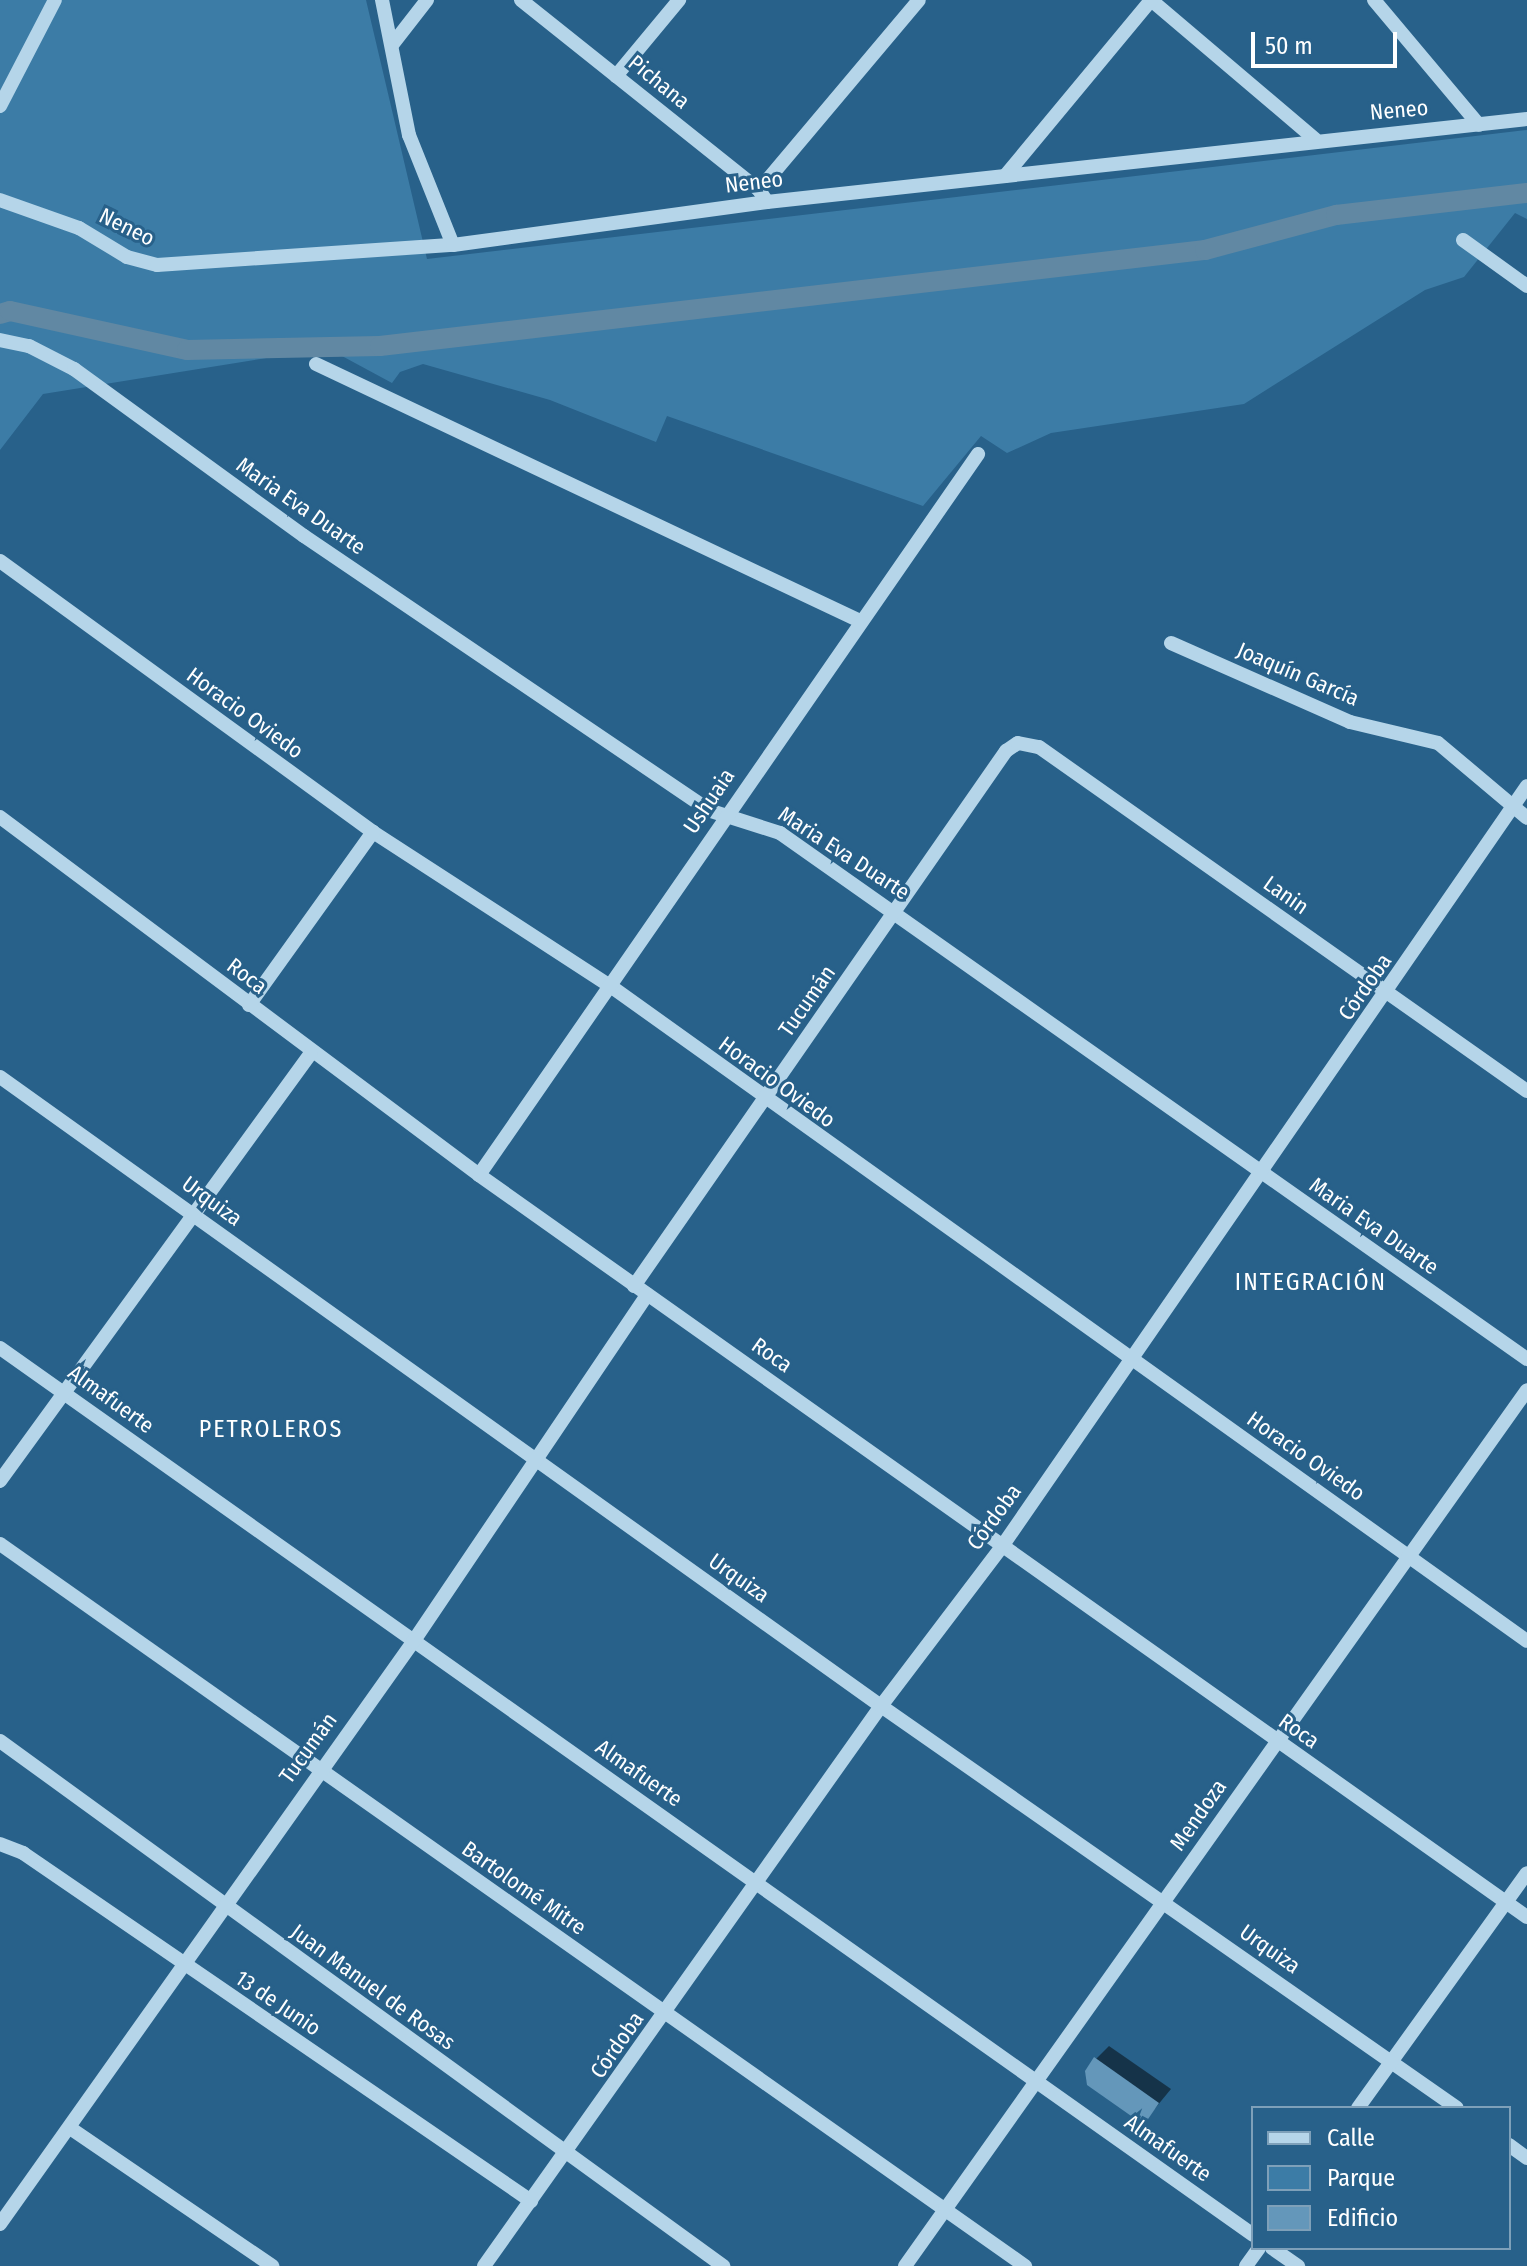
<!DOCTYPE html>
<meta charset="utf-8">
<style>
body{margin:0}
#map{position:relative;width:1527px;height:2266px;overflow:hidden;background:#28618a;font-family:"Fira Sans Condensed",sans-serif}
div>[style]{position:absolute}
.green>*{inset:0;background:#3c7ca6}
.shadow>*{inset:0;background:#0007}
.canal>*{height:20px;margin:-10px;padding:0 10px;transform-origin:10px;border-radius:10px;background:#6188a3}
.building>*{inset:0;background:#6497ba}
.minor>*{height:14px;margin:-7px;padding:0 7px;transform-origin:7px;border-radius:7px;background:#b5d5e9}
span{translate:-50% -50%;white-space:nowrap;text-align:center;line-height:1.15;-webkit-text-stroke:6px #28618a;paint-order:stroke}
.street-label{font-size:22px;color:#fff}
.neighbourhood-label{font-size:24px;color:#fff;letter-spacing:2px}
.legend{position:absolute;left:1251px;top:2106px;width:260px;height:144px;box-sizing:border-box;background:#28618a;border:2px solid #7ea0b9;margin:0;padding:10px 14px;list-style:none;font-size:24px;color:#fff}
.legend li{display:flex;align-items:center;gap:16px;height:40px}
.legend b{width:40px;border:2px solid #7ea0b9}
.scale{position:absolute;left:1251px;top:32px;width:146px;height:36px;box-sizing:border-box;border:4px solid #fff;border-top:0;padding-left:10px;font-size:24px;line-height:28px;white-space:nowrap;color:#fff;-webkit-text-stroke:6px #28618a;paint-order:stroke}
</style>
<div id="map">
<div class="green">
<i style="clip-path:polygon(0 0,366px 0,427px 259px,1527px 130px,1527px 219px,1515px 213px,1464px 277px,1425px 290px,1244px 404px,1051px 433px,1007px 453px,981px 436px,923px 506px,667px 416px,656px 442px,550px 400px,423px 364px,400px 372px,392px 383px,342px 356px,279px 356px,43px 394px,0 450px)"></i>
</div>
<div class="shadow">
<i style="clip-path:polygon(1109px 2046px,1171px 2089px,1143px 2123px,1096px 2059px)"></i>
</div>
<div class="canal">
<i style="left:0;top:314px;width:10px;rotate:-17deg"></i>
<i style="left:10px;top:311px;width:181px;rotate:12.4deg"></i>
<i style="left:187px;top:350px;width:193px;rotate:-1.2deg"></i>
<i style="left:380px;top:346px;width:831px;rotate:-6.64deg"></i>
<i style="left:1205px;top:250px;width:136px;rotate:-15deg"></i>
<i style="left:1336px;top:215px;width:192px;rotate:-6.6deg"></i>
</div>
<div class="building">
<i style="clip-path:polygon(1094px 2057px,1159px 2103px,1144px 2125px,1087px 2085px,1085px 2071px)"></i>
</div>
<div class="minor">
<i style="left:382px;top:0;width:138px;rotate:78.7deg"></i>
<i style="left:409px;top:135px;width:118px;rotate:68.2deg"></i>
<i style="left:521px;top:0;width:305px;rotate:38.6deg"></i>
<i style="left:759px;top:190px;width:14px;rotate:56deg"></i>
<i style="left:1151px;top:0;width:215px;rotate:40.3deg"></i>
<i style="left:1374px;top:0;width:163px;rotate:50deg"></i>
<i style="left:392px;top:45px;width:57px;rotate:-52.1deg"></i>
<i style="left:616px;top:76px;width:99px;rotate:-50.3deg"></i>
<i style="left:0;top:106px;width:119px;rotate:-62.6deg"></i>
<i style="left:1005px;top:176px;width:229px;rotate:-50.3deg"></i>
<i style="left:759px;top:190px;width:248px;rotate:-49.9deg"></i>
<i style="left:0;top:200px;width:84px;rotate:19.5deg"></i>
<i style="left:79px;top:228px;width:56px;rotate:31.1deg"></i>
<i style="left:127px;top:257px;width:31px;rotate:15deg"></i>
<i style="left:157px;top:265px;width:297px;rotate:-3.9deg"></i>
<i style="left:453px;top:245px;width:317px;rotate:-7.8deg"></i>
<i style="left:767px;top:202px;width:765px;rotate:-6.23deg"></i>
<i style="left:1463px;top:240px;width:79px;rotate:35.7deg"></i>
<i style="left:0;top:340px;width:30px;rotate:12deg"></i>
<i style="left:29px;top:346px;width:51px;rotate:27.1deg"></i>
<i style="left:74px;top:369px;width:284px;rotate:36deg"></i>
<i style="left:304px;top:536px;width:488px;rotate:34.1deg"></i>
<i style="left:708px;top:810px;width:76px;rotate:17.7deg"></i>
<i style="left:780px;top:833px;width:914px;rotate:35.15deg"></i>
<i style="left:316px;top:364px;width:602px;rotate:25.29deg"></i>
<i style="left:0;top:561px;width:461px;rotate:36deg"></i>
<i style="left:373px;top:832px;width:281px;rotate:33deg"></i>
<i style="left:609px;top:985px;width:1128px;rotate:35.55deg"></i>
<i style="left:1171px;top:643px;width:196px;rotate:23.8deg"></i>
<i style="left:1350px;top:722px;width:90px;rotate:13.4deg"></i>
<i style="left:1438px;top:743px;width:116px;rotate:40.1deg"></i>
<i style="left:0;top:817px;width:598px;rotate:36.77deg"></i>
<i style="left:479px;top:1175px;width:1284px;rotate:35.3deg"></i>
<i style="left:249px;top:1005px;width:213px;rotate:-54.4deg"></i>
<i style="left:0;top:1077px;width:1082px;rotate:35.53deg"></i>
<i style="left:881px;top:1706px;width:702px;rotate:34.91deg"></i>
<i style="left:479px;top:1175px;width:877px;rotate:-55.31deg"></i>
<i style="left:634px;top:1286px;width:652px;rotate:-55.19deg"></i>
<i style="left:1006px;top:751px;width:14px;rotate:-34deg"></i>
<i style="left:1018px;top:743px;width:21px;rotate:11deg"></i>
<i style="left:1039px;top:747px;width:597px;rotate:35.18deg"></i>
<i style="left:0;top:1348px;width:1535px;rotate:35.29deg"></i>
<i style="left:0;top:1481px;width:529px;rotate:-54deg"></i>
<i style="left:0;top:1544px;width:1254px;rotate:35.16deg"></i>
<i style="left:0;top:1741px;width:894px;rotate:35.98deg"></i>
<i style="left:0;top:1844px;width:25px;rotate:21deg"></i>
<i style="left:23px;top:1853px;width:616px;rotate:34.41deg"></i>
<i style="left:1358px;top:2108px;width:289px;rotate:-54.3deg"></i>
<i style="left:70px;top:2128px;width:245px;rotate:34.3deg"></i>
<i style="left:1509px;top:2145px;width:22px;rotate:36deg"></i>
<i style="left:0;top:2224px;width:714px;rotate:-54.64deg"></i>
<i style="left:413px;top:1642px;width:419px;rotate:-56deg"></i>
<i style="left:1272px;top:2248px;width:32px;rotate:35deg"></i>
<i style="left:484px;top:2266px;width:686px;rotate:-54.67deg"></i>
<i style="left:881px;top:1706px;width:202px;rotate:-52.8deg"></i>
<i style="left:1003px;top:1545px;width:922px;rotate:-55.38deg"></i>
<i style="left:905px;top:2266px;width:1074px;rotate:-54.62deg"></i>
<i style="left:1246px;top:2266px;width:22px;rotate:-54deg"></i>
</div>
<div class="street-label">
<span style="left:659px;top:82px;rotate:39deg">Pichana</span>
<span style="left:1399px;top:110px;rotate:-5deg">Neneo</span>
<span style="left:754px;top:182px;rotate:-7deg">Neneo</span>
<span style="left:127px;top:227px;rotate:26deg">Neneo</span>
<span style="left:301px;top:506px;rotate:35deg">Maria Eva Duarte</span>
<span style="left:1298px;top:674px;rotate:23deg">Joaquín García</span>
<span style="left:245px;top:713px;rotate:36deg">Horacio Oviedo</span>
<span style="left:709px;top:801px;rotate:-56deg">Ushuaia</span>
<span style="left:844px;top:853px;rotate:33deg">Maria Eva Duarte</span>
<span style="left:1286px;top:895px;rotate:35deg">Lanin</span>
<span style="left:247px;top:976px;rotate:37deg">Roca</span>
<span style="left:1365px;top:987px;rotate:-55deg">Córdoba</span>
<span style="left:807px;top:1001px;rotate:-55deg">Tucumán</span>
<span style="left:777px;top:1082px;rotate:36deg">Horacio Oviedo</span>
<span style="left:212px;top:1201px;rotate:36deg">Urquiza</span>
<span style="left:1374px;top:1226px;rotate:35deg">Maria Eva Duarte</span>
<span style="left:772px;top:1355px;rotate:35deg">Roca</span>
<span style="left:111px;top:1399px;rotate:36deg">Almafuerte</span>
<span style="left:1306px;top:1456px;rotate:35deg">Horacio Oviedo</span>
<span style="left:994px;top:1517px;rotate:-54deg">Córdoba</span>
<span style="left:739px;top:1578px;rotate:35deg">Urquiza</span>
<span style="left:1299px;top:1731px;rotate:35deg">Roca</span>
<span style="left:308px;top:1748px;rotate:-54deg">Tucumán</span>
<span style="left:639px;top:1773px;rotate:35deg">Almafuerte</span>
<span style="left:1198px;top:1815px;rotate:-55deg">Mendoza</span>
<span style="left:524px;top:1888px;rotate:35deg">Bartolomé Mitre</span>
<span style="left:1270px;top:1949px;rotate:35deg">Urquiza</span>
<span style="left:373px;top:1987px;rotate:36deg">Juan Manuel de Rosas</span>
<span style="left:278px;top:2003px;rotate:34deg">13 de Junio</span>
<span style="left:617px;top:2045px;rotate:-55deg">Córdoba</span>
<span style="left:1168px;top:2148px;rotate:35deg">Almafuerte</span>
</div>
<div class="neighbourhood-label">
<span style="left:1311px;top:1283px">INTEGRACIÓN</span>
<span style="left:271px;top:1430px">PETROLEROS</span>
</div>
<ul class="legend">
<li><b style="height:10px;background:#b5d5e9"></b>Calle</li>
<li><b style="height:22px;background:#3c7ca6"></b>Parque</li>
<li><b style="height:22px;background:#6497ba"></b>Edificio</li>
</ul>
<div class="scale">50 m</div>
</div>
